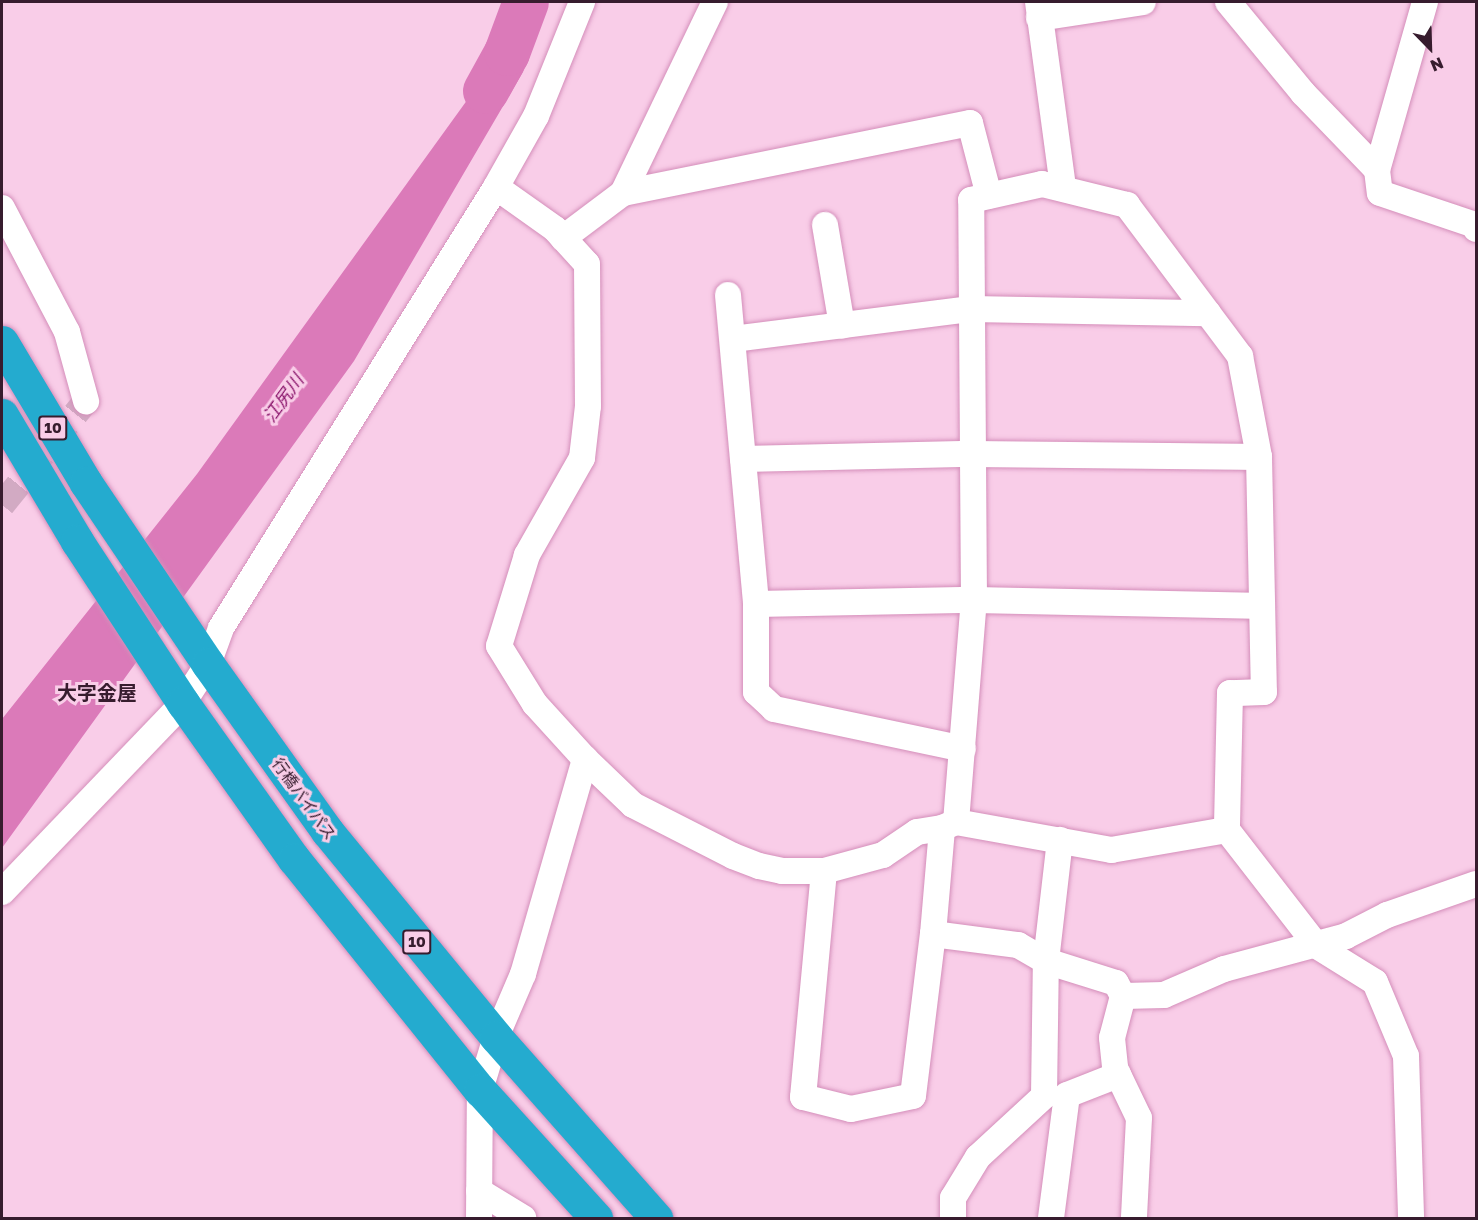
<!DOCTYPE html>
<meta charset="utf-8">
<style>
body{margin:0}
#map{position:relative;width:1478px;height:1220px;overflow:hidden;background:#f9cde8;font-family:"Golos Text","Noto Sans JP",sans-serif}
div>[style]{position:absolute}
.water>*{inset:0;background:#db7ab9}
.river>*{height:46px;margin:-23px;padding:0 23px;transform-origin:23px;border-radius:23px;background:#db7ab9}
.minor-tunnel>*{height:26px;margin-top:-13px;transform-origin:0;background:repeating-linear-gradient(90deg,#d2aac3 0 26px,transparent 0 39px)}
.roads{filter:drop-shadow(0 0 2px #d48eba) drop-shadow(0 0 2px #d48eba)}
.minor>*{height:26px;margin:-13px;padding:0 13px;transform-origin:13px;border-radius:13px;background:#fff}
.highway>*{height:33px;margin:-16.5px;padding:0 16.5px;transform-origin:16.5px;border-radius:16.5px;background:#24abcf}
span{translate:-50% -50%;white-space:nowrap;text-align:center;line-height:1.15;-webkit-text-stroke:6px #f9cde8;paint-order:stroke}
.shield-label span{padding:2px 4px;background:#f9cde8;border:2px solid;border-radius:4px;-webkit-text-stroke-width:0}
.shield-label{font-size:15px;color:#371c2e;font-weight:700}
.street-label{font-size:16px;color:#371c2e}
.water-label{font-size:18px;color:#8b166c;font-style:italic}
.quarter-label{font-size:20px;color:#371c2e;font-weight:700}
.frame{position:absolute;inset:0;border:3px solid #371c2e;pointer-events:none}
.north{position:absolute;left:1400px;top:18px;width:60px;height:60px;-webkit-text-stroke:4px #f9cde8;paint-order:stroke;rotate:157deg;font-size:16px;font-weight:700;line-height:24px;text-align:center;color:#371c2e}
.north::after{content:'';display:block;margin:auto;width:21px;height:27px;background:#371c2e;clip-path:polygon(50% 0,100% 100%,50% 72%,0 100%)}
</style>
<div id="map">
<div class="water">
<i style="clip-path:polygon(538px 2px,543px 2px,523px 72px,354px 361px,2px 848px,2px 719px,197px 474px)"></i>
</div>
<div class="river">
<i style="left:486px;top:91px;width:43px;rotate:-61.1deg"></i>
<i style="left:507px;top:53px;width:54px;rotate:-69.6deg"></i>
</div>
<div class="minor-tunnel">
<i style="left:2px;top:505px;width:134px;rotate:-51.1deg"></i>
</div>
<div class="roads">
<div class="minor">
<i style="left:1038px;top:2px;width:188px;rotate:82.3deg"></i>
<i style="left:1228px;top:2px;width:118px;rotate:50.5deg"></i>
<i style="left:1303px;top:93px;width:107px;rotate:46.1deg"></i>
<i style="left:1425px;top:2px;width:175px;rotate:105.9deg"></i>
<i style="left:1377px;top:170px;width:23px;rotate:83deg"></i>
<i style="left:1380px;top:193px;width:100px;rotate:18.6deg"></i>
<i style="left:1475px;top:225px;width:4px;rotate:76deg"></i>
<i style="left:1039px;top:18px;width:105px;rotate:-8.7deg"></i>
<i style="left:496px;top:187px;width:72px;rotate:35.4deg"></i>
<i style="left:555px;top:229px;width:47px;rotate:47.6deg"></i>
<i style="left:587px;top:264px;width:142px;rotate:89.6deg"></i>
<i style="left:588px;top:406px;width:52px;rotate:96.6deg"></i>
<i style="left:582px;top:458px;width:112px;rotate:119.6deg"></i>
<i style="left:527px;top:555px;width:95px;rotate:107.1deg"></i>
<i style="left:499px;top:646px;width:68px;rotate:58.2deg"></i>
<i style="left:535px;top:704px;width:74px;rotate:47.7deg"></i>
<i style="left:585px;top:759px;width:66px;rotate:43.8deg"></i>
<i style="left:633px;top:805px;width:112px;rotate:27deg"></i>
<i style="left:733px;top:856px;width:28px;rotate:21deg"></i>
<i style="left:759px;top:866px;width:24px;rotate:12deg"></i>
<i style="left:782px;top:871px;width:42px"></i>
<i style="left:824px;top:871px;width:61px;rotate:-15.2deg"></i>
<i style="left:883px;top:855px;width:41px;rotate:-34.1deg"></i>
<i style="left:917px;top:832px;width:25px;rotate:-9deg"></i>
<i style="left:942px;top:828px;width:15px;rotate:-23deg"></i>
<i style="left:956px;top:822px;width:158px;rotate:10.2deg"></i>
<i style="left:1111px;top:850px;width:118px;rotate:-9.8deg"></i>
<i style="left:623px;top:193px;width:212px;rotate:-64.3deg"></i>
<i style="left:2px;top:208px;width:140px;rotate:62.3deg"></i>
<i style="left:67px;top:332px;width:72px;rotate:74.6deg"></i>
<i style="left:825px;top:225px;width:102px;rotate:80.4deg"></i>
<i style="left:563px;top:238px;width:75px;rotate:-36.9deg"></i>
<i style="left:623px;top:193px;width:354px;rotate:-11.4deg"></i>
<i style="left:970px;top:123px;width:75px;rotate:75.4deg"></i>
<i style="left:728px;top:295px;width:310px;rotate:84.8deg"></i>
<i style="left:756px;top:604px;width:218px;rotate:-1.1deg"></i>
<i style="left:974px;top:600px;width:287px;rotate:1.2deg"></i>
<i style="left:733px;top:339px;width:240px;rotate:-7.2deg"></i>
<i style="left:971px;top:309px;width:237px;rotate:1deg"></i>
<i style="left:743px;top:459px;width:229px;rotate:-1.3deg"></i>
<i style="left:972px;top:454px;width:287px;rotate:0.6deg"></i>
<i style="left:756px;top:604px;width:88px;rotate:90deg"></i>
<i style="left:756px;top:692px;width:25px;rotate:43deg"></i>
<i style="left:774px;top:709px;width:193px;rotate:11.9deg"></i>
<i style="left:956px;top:822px;width:223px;rotate:-85.4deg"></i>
<i style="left:974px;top:600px;width:400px;rotate:-90.4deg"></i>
<i style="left:971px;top:200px;width:73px;rotate:-12.7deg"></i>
<i style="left:1042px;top:184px;width:88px;rotate:13.9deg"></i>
<i style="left:1127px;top:205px;width:189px;rotate:53.2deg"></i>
<i style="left:1240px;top:356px;width:103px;rotate:79.3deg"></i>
<i style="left:1259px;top:457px;width:235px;rotate:88.8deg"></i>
<i style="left:1264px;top:692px;width:34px;rotate:178deg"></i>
<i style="left:1230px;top:693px;width:137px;rotate:91.3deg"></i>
<i style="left:1227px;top:830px;width:147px;rotate:52.2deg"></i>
<i style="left:1317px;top:946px;width:68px;rotate:31.8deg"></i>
<i style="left:1375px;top:982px;width:80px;rotate:67.3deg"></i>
<i style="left:1406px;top:1056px;width:162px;rotate:88.2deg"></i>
<i style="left:824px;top:871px;width:227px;rotate:95.3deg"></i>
<i style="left:803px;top:1097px;width:49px;rotate:14deg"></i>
<i style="left:851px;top:1109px;width:63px;rotate:-11.8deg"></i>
<i style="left:913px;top:1096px;width:163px;rotate:-83deg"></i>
<i style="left:933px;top:934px;width:106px;rotate:-85.1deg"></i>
<i style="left:2px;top:892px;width:262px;rotate:-46.2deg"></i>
<i style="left:183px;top:703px;width:46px;rotate:-57.3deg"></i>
<i style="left:208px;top:664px;width:38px;rotate:-70deg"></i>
<i style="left:221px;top:628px;width:520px;rotate:-58.05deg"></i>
<i style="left:496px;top:187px;width:81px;rotate:-60.6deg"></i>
<i style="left:536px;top:116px;width:123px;rotate:-68deg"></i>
<i style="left:933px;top:934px;width:86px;rotate:7.4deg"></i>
<i style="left:1018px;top:945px;width:32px;rotate:30deg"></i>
<i style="left:1046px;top:961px;width:73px;rotate:17.4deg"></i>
<i style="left:1116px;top:983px;width:15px;rotate:62deg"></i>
<i style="left:1123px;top:996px;width:41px;rotate:-1.4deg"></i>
<i style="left:1164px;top:995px;width:65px;rotate:-23.4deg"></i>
<i style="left:1224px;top:969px;width:126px;rotate:-15.1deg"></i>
<i style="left:1346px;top:936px;width:46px;rotate:-27.1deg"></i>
<i style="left:1387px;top:915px;width:94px;rotate:-19.2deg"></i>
<i style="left:1123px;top:996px;width:43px;rotate:104.7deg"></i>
<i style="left:1112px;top:1038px;width:30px;rotate:84deg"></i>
<i style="left:1115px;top:1068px;width:55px;rotate:64.4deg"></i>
<i style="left:1139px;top:1118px;width:100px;rotate:92.9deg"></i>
<i style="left:479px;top:1191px;width:52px;rotate:31.5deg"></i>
<i style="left:479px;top:1218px;width:128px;rotate:-89.6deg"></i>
<i style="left:480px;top:1090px;width:55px;rotate:-73.2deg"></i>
<i style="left:496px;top:1037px;width:69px;rotate:-66.8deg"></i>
<i style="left:523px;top:974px;width:224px;rotate:-73.9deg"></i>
<i style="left:953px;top:1218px;width:20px;rotate:-90deg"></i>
<i style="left:953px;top:1198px;width:48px;rotate:-58.6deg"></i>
<i style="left:978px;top:1157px;width:90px;rotate:-42.7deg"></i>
<i style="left:1044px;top:1096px;width:135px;rotate:-89.2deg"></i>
<i style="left:1046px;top:961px;width:122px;rotate:-83.4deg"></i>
<i style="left:1051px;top:1218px;width:124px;rotate:-82.6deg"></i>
<i style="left:1067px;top:1095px;width:55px;rotate:-21.4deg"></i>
</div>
<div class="highway">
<i style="left:2px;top:342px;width:164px;rotate:59.2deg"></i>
<i style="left:86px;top:483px;width:218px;rotate:56deg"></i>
<i style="left:208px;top:664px;width:205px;rotate:54.5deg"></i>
<i style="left:327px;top:831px;width:266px;rotate:50.6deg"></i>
<i style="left:496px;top:1037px;width:242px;rotate:48.5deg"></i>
<i style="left:2px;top:415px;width:147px;rotate:59.2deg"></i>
<i style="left:77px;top:541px;width:194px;rotate:56.8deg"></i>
<i style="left:183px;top:703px;width:191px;rotate:54.6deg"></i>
<i style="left:294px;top:859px;width:297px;rotate:51.2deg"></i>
<i style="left:480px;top:1090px;width:173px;rotate:47.8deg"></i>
</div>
</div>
<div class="shield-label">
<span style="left:53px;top:428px">10</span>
<span style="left:417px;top:942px">10</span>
</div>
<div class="street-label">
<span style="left:304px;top:799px;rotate:54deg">行橋バイパス</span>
</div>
<div class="water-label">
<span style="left:283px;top:398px;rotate:-54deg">江尻川</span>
</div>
<div class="quarter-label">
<span style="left:97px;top:692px">大字金屋</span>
</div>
<div class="frame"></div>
<div class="north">N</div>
</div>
